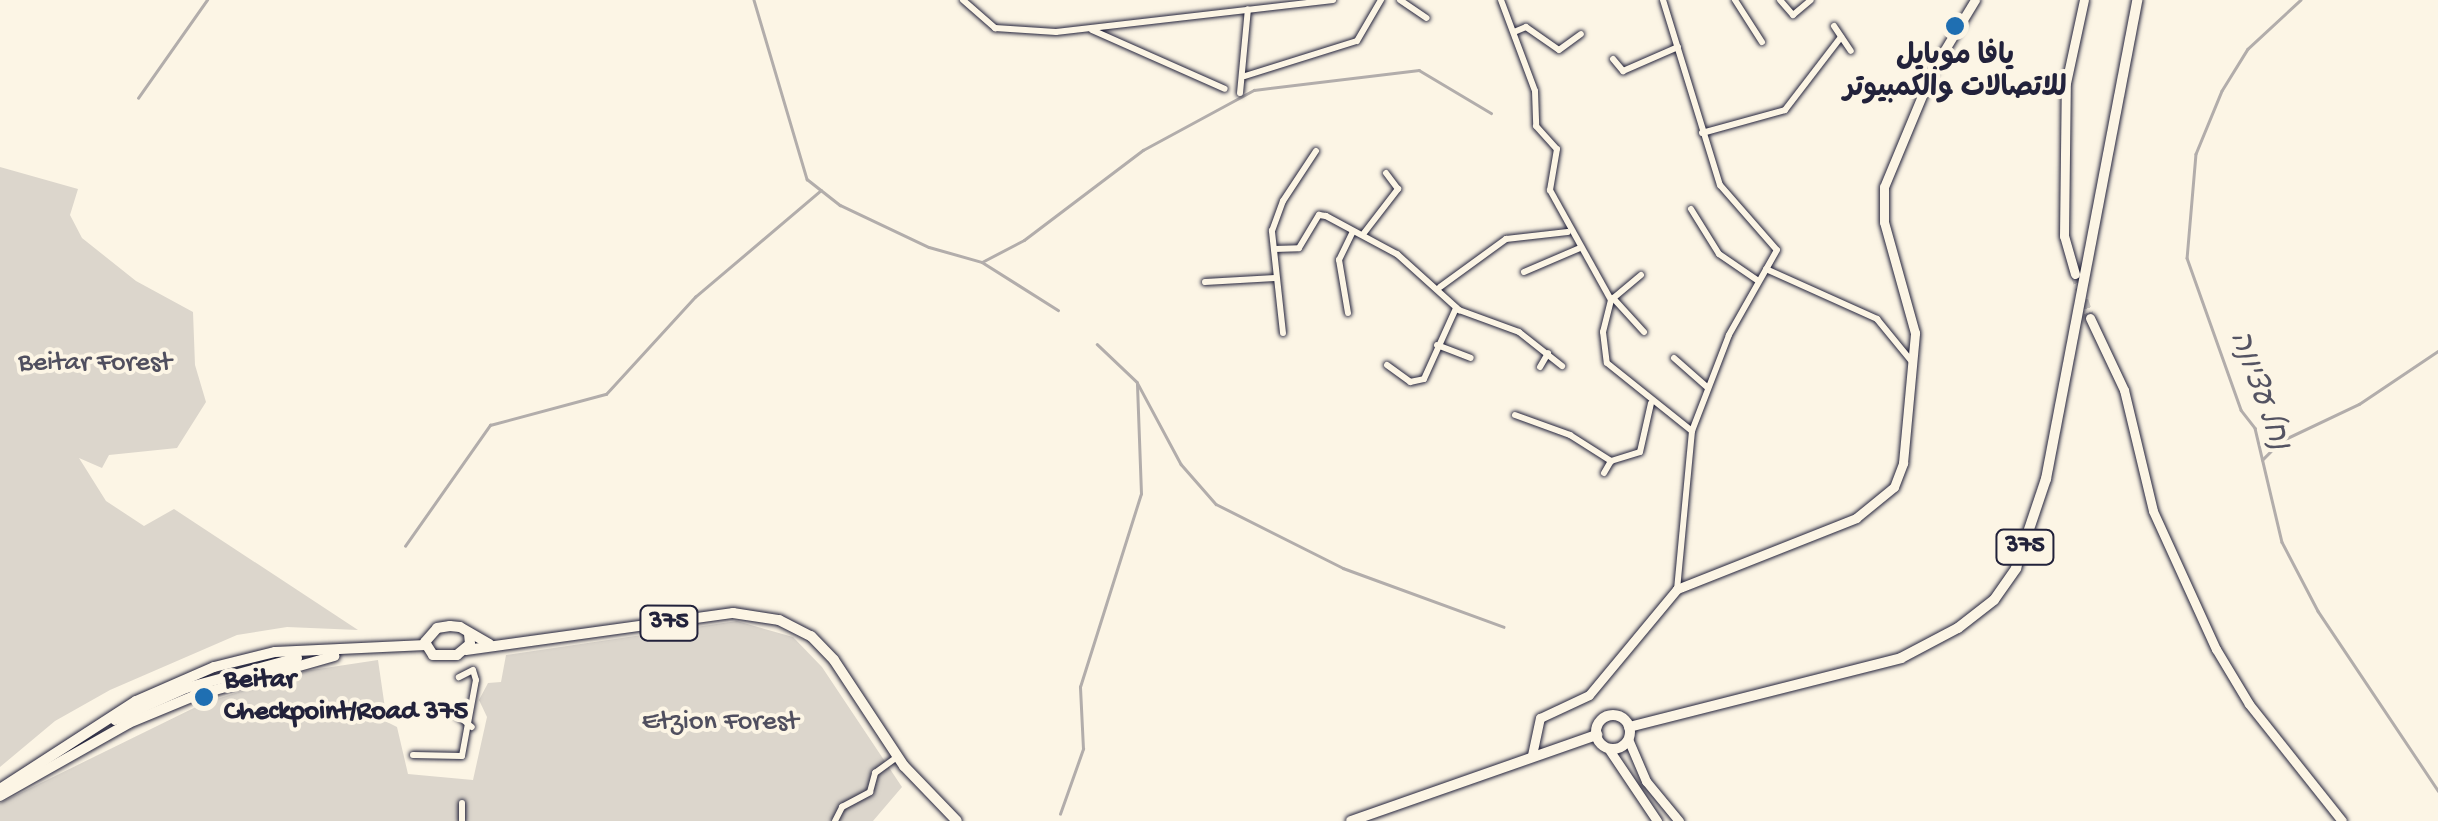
<!DOCTYPE html>
<meta charset="utf-8">
<style>
body{margin:0}
#map{position:relative;width:2438px;height:821px;overflow:hidden;background:#fcf5e5;font-family:"Gochi Hand","Playpen Sans Arabic","Playpen Sans Hebrew",sans-serif}
div>[style]{position:absolute}
.green>*{inset:0;background:#dcd6cc}
.stream>*{height:2.5px;margin:-1.25px;padding:0 1.25px;transform-origin:1.25px;border-radius:1.25px;background:#b2adab}
.secondary-tunnel>*{height:9px;margin-top:-4.5px;transform-origin:0;background:repeating-linear-gradient(90deg,#d0cbc3 0 9px,transparent 0 13.5px)}
.roads{filter:drop-shadow(0 0 2px #22223b) drop-shadow(0 0 2px #22223b)}
.street>*{height:6px;margin:-3px;padding:0 3px;transform-origin:3px;border-radius:3px;background:#fcf5e5}
.secondary>*{height:9px;margin:-4.5px;padding:0 4.5px;transform-origin:4.5px;border-radius:4.5px;background:#fcf5e5}
.primary>*{height:10px;margin:-5px;padding:0 5px;transform-origin:5px;border-radius:5px;background:#fcf5e5}
.primary>.ring{margin:-5px;padding:0;box-sizing:content-box;background:none;border:10px solid #fcf5e5;border-radius:50%}
.dots>*{width:28px;height:28px;translate:-50% -50%;box-sizing:border-box;border:5px solid #fcf5e5;border-radius:50%}
span{translate:-50% -50%;white-space:nowrap;text-align:center;line-height:1.15;-webkit-text-stroke:8px #fcf5e5;paint-order:stroke}
.shield-label span{padding:2px 8px;background:#fcf5e5;border:2px solid;border-radius:8px;-webkit-text-stroke-width:0}
.shield-label{font-size:25px;color:#22223b;font-weight:700}
.poi-label{font-size:28px;color:#22223b;font-weight:700}
.left{translate:0 -50%;text-align:left}
.park-label{font-size:28px;color:#504f5f}
.water-label{font-size:30px;color:#545362;font-style:italic}
</style>
<div id="map">
<div class="green">
<i style="clip-path:polygon(0 167px,78px 189px,70px 215px,82px 238px,136px 281px,193px 312px,195px 365px,206px 402px,177px 448px,109px 455px,102px 468px,79px 458px,106px 501px,144px 526px,174px 509px,358px 630px,287px 627px,237px 635px,110px 690px,55px 721px,0 767px)"></i>
<i style="clip-path:polygon(737px 621px,793px 637px,822px 667px,902px 787px,873px 821px,0 821px,0 803px,204px 703px,305px 671px,378px 660px,387px 722px,397px 727px,408px 774px,473px 780px,487px 717px,479px 700px,488px 683px,501px 682px,506px 655px)"></i>
</div>
<div class="stream">
<i style="left:754px;top:0;width:187px;rotate:73.5deg"></i>
<i style="left:807px;top:179px;width:42px;rotate:38.2deg"></i>
<i style="left:840px;top:205px;width:98px;rotate:25.3deg"></i>
<i style="left:929px;top:247px;width:55px;rotate:15.8deg"></i>
<i style="left:982px;top:262px;width:90px;rotate:32.3deg"></i>
<i style="left:2301px;top:0;width:72px;rotate:137.2deg"></i>
<i style="left:2248px;top:49px;width:49px;rotate:121.8deg"></i>
<i style="left:2222px;top:91px;width:68px;rotate:112.4deg"></i>
<i style="left:2196px;top:154px;width:104px;rotate:94.9deg"></i>
<i style="left:2187px;top:258px;width:161px;rotate:70.4deg"></i>
<i style="left:2241px;top:410px;width:23px;rotate:52deg"></i>
<i style="left:2255px;top:428px;width:117px;rotate:76.7deg"></i>
<i style="left:2282px;top:542px;width:78px;rotate:62.4deg"></i>
<i style="left:2318px;top:611px;width:216px;rotate:56.2deg"></i>
<i style="left:138px;top:98px;width:120px;rotate:-54.9deg"></i>
<i style="left:982px;top:262px;width:47px;rotate:-27.6deg"></i>
<i style="left:1024px;top:240px;width:149px;rotate:-37.1deg"></i>
<i style="left:1143px;top:150px;width:126px;rotate:-28.4deg"></i>
<i style="left:1254px;top:90px;width:166px;rotate:-6.9deg"></i>
<i style="left:1419px;top:70px;width:84px;rotate:30.8deg"></i>
<i style="left:1097px;top:344px;width:55px;rotate:43.5deg"></i>
<i style="left:1137px;top:382px;width:93px;rotate:61.8deg"></i>
<i style="left:1181px;top:464px;width:53px;rotate:48.8deg"></i>
<i style="left:1216px;top:504px;width:142px;rotate:26.7deg"></i>
<i style="left:1343px;top:568px;width:171px;rotate:20.1deg"></i>
<i style="left:2262px;top:460px;width:27px;rotate:-45deg"></i>
<i style="left:2281px;top:441px;width:86px;rotate:-25.4deg"></i>
<i style="left:2359px;top:404px;width:95px;rotate:-33.9deg"></i>
<i style="left:405px;top:546px;width:148px;rotate:-54.9deg"></i>
<i style="left:490px;top:425px;width:120px;rotate:-15deg"></i>
<i style="left:606px;top:394px;width:132px;rotate:-47.5deg"></i>
<i style="left:695px;top:297px;width:165px;rotate:-40.3deg"></i>
<i style="left:1060px;top:814px;width:69px;rotate:-70.5deg"></i>
<i style="left:1083px;top:749px;width:62px;rotate:-92.8deg"></i>
<i style="left:1080px;top:687px;width:202px;rotate:-72.5deg"></i>
<i style="left:1141px;top:494px;width:110px;rotate:-92.1deg"></i>
</div>
<div class="secondary-tunnel">
<i style="left:2075px;top:274px;width:46px;rotate:71.2deg"></i>
</div>
<div class="roads">
<div class="street">
<i style="left:963px;top:0;width:43px;rotate:41.2deg"></i>
<i style="left:995px;top:28px;width:61px;rotate:3.8deg"></i>
<i style="left:1056px;top:32px;width:279px;rotate:-6.6deg"></i>
<i style="left:1400px;top:0;width:32px;rotate:34deg"></i>
<i style="left:1501px;top:0;width:97px;rotate:69.5deg"></i>
<i style="left:1535px;top:91px;width:35px;rotate:88deg"></i>
<i style="left:1536px;top:126px;width:31px;rotate:48deg"></i>
<i style="left:1557px;top:149px;width:42px;rotate:99.7deg"></i>
<i style="left:1550px;top:190px;width:126px;rotate:61deg"></i>
<i style="left:1663px;top:0;width:194px;rotate:72.9deg"></i>
<i style="left:1720px;top:185px;width:86px;rotate:48.8deg"></i>
<i style="left:1777px;top:250px;width:98px;rotate:119.5deg"></i>
<i style="left:1729px;top:335px;width:103px;rotate:111.1deg"></i>
<i style="left:1692px;top:431px;width:159px;rotate:95.4deg"></i>
<i style="left:1735px;top:0;width:50px;rotate:57.3deg"></i>
<i style="left:1780px;top:0;width:20px;rotate:49deg"></i>
<i style="left:1793px;top:15px;width:23px;rotate:-40deg"></i>
<i style="left:1834px;top:26px;width:30px;rotate:56deg"></i>
<i style="left:1092px;top:30px;width:145px;rotate:23.9deg"></i>
<i style="left:1514px;top:32px;width:13px;rotate:-23deg"></i>
<i style="left:1526px;top:27px;width:40px;rotate:34.9deg"></i>
<i style="left:1559px;top:50px;width:27px;rotate:-36deg"></i>
<i style="left:1613px;top:59px;width:16px;rotate:50deg"></i>
<i style="left:1623px;top:71px;width:60px;rotate:-23.6deg"></i>
<i style="left:1245px;top:76px;width:117px;rotate:-17.4deg"></i>
<i style="left:1357px;top:41px;width:48px;rotate:-59.7deg"></i>
<i style="left:1240px;top:93px;width:84px;rotate:-84.6deg"></i>
<i style="left:1702px;top:133px;width:86px;rotate:-15.5deg"></i>
<i style="left:1785px;top:110px;width:92px;rotate:-52.5deg"></i>
<i style="left:1691px;top:209px;width:53px;rotate:58.1deg"></i>
<i style="left:1719px;top:254px;width:46px;rotate:34.4deg"></i>
<i style="left:1364px;top:233px;width:56px;rotate:-52.3deg"></i>
<i style="left:1398px;top:189px;width:20px;rotate:-127deg"></i>
<i style="left:1274px;top:249px;width:25px;rotate:-2deg"></i>
<i style="left:1299px;top:248px;width:39px;rotate:-59deg"></i>
<i style="left:1319px;top:215px;width:7px;rotate:8deg"></i>
<i style="left:1326px;top:216px;width:81px;rotate:28.2deg"></i>
<i style="left:1397px;top:254px;width:84px;rotate:42.1deg"></i>
<i style="left:1459px;top:310px;width:64px;rotate:20.1deg"></i>
<i style="left:1519px;top:332px;width:55px;rotate:38.3deg"></i>
<i style="left:1766px;top:269px;width:122px;rotate:24.2deg"></i>
<i style="left:1877px;top:319px;width:57px;rotate:50.7deg"></i>
<i style="left:1524px;top:272px;width:59px;rotate:-23.1deg"></i>
<i style="left:1641px;top:275px;width:39px;rotate:140deg"></i>
<i style="left:1611px;top:300px;width:33px;rotate:104deg"></i>
<i style="left:1603px;top:332px;width:31px;rotate:83deg"></i>
<i style="left:1607px;top:363px;width:109px;rotate:38.7deg"></i>
<i style="left:1205px;top:282px;width:70px;rotate:-3.3deg"></i>
<i style="left:1440px;top:287px;width:82px;rotate:-36deg"></i>
<i style="left:1506px;top:239px;width:62px;rotate:-6.4deg"></i>
<i style="left:1613px;top:298px;width:46px;rotate:47.6deg"></i>
<i style="left:1348px;top:313px;width:54px;rotate:-99.6deg"></i>
<i style="left:1339px;top:260px;width:32px;rotate:-64deg"></i>
<i style="left:1283px;top:333px;width:103px;rotate:-96.2deg"></i>
<i style="left:1272px;top:231px;width:32px;rotate:-70deg"></i>
<i style="left:1283px;top:201px;width:60px;rotate:-56.6deg"></i>
<i style="left:1437px;top:345px;width:36px;rotate:21deg"></i>
<i style="left:1674px;top:358px;width:45px;rotate:41.4deg"></i>
<i style="left:1387px;top:365px;width:29px;rotate:36deg"></i>
<i style="left:1410px;top:382px;width:14px;rotate:-12deg"></i>
<i style="left:1424px;top:379px;width:78px;rotate:-65.7deg"></i>
<i style="left:1540px;top:367px;width:16px;rotate:-60deg"></i>
<i style="left:1515px;top:415px;width:59px;rotate:20deg"></i>
<i style="left:1570px;top:435px;width:49px;rotate:32.4deg"></i>
<i style="left:1604px;top:473px;width:14px;rotate:-60deg"></i>
<i style="left:1611px;top:461px;width:30px;rotate:-17deg"></i>
<i style="left:1640px;top:452px;width:50px;rotate:-77.3deg"></i>
<i style="left:457px;top:715px;width:19px;rotate:39deg"></i>
<i style="left:413px;top:755px;width:49px;rotate:1.2deg"></i>
<i style="left:462px;top:756px;width:77px;rotate:-79.6deg"></i>
<i style="left:476px;top:680px;width:10px;rotate:-107deg"></i>
<i style="left:473px;top:670px;width:16px;rotate:153deg"></i>
<i style="left:462px;top:821px;width:18px;rotate:-90deg"></i>
<i style="left:835px;top:821px;width:16px;rotate:-63deg"></i>
<i style="left:842px;top:807px;width:32px;rotate:-28deg"></i>
<i style="left:870px;top:792px;width:20px;rotate:-75deg"></i>
<i style="left:875px;top:773px;width:27px;rotate:-36deg"></i>
</div>
<div class="secondary">
<i style="left:2075px;top:274px;width:40px;rotate:-106deg"></i>
<i style="left:2064px;top:236px;width:153px;rotate:-89.3deg"></i>
<i style="left:2066px;top:83px;width:85px;rotate:-77.8deg"></i>
<i style="left:2090px;top:318px;width:80px;rotate:64.7deg"></i>
<i style="left:2124px;top:390px;width:124px;rotate:76.5deg"></i>
<i style="left:2153px;top:511px;width:152px;rotate:65.5deg"></i>
<i style="left:2216px;top:649px;width:64px;rotate:59deg"></i>
<i style="left:2249px;top:704px;width:149px;rotate:51.5deg"></i>
<i style="left:1628px;top:739px;width:46px;rotate:66.8deg"></i>
<i style="left:1646px;top:781px;width:52px;rotate:50.5deg"></i>
<i style="left:1608px;top:748px;width:88px;rotate:56.1deg"></i>
<i style="left:1532px;top:755px;width:38px;rotate:-78deg"></i>
<i style="left:1540px;top:718px;width:54px;rotate:-25.1deg"></i>
<i style="left:1589px;top:695px;width:138px;rotate:-50.3deg"></i>
<i style="left:1677px;top:589px;width:193px;rotate:-21.6deg"></i>
<i style="left:1856px;top:518px;width:49px;rotate:-39.2deg"></i>
<i style="left:1894px;top:487px;width:26px;rotate:-69deg"></i>
<i style="left:1903px;top:463px;width:131px;rotate:-84.7deg"></i>
<i style="left:1915px;top:333px;width:115px;rotate:-105.6deg"></i>
<i style="left:1884px;top:222px;width:35px;rotate:-90deg"></i>
<i style="left:1884px;top:187px;width:128px;rotate:-67.4deg"></i>
<i style="left:1933px;top:69px;width:81px;rotate:-58.7deg"></i>
</div>
<div class="primary">
<i style="left:469px;top:634px;width:10px;rotate:84deg"></i>
<i style="left:470px;top:644px;width:17px;rotate:140deg"></i>
<i style="left:457px;top:655px;width:24px;rotate:180deg"></i>
<i style="left:433px;top:655px;width:15px;rotate:-122deg"></i>
<i style="left:425px;top:642px;width:18px;rotate:-49deg"></i>
<i style="left:437px;top:628px;width:13px;rotate:-9deg"></i>
<i style="left:450px;top:626px;width:10px;rotate:6deg"></i>
<i style="left:460px;top:627px;width:34px;rotate:30deg"></i>
<i style="left:466px;top:650px;width:270px;rotate:-7.9deg"></i>
<i style="left:733px;top:613px;width:47px;rotate:8.7deg"></i>
<i style="left:779px;top:620px;width:36px;rotate:27deg"></i>
<i style="left:811px;top:636px;width:33px;rotate:46deg"></i>
<i style="left:834px;top:660px;width:127px;rotate:56.6deg"></i>
<i style="left:904px;top:766px;width:76px;rotate:46.1deg"></i>
<i class="ring" style="left:1596px;top:715px;width:24px;height:24px"></i>
<i style="left:115px;top:720px;width:78px;rotate:-24.3deg"></i>
<i style="left:186px;top:688px;width:115px;rotate:-15.1deg"></i>
<i style="left:1629px;top:727px;width:281px;rotate:-14.2deg"></i>
<i style="left:1901px;top:658px;width:64px;rotate:-27.8deg"></i>
<i style="left:1958px;top:628px;width:46px;rotate:-37.9deg"></i>
<i style="left:1994px;top:600px;width:39px;rotate:-55deg"></i>
<i style="left:2016px;top:568px;width:94px;rotate:-71.4deg"></i>
<i style="left:2046px;top:479px;width:488px;rotate:-79.2deg"></i>
<i style="left:0;top:789px;width:162px;rotate:-32.9deg"></i>
<i style="left:136px;top:701px;width:85px;rotate:-23.6deg"></i>
<i style="left:214px;top:667px;width:63px;rotate:-13.8deg"></i>
<i style="left:275px;top:652px;width:151px;rotate:-2.7deg"></i>
<i style="left:0;top:796px;width:148px;rotate:-29.5deg"></i>
<i style="left:129px;top:723px;width:70px;rotate:-22.6deg"></i>
<i style="left:194px;top:696px;width:146px;rotate:-15.9deg"></i>
<i style="left:1351px;top:821px;width:261px;rotate:-19.3deg"></i>
</div>
</div>
<div class="dots">
<i style="left:1955px;top:26px;background:#1f6fb2"></i>
<i style="left:204px;top:697px;background:#1f6fb2"></i>
</div>
<div class="shield-label">
<span style="left:2025px;top:547px">375</span>
<span style="left:669px;top:623px">375</span>
</div>
<div class="poi-label">
<span style="left:1955px;top:74px">يافا موبايل<br>للاتصالات والكمبيوتر</span>
<span class="left" style="left:224px;top:697px">Beitar<br>Checkpoint/Road 375</span>
</div>
<div class="park-label">
<span style="left:95px;top:364px">Beitar Forest</span>
<span style="left:720px;top:723px">Etzion Forest</span>
</div>
<div class="water-label">
<span style="left:2257px;top:391px;rotate:70deg">נחל עציונה</span>
</div>
</div>
